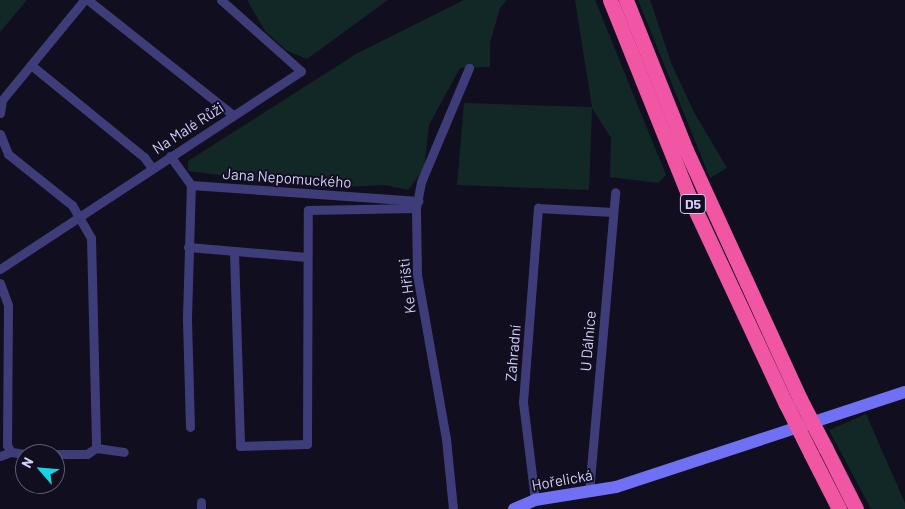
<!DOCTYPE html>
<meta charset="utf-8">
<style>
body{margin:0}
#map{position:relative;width:905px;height:509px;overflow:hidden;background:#110e1f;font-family:Barlow,sans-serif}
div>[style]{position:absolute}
.green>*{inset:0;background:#122827}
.street>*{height:9px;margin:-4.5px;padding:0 4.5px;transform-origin:4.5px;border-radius:4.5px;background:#3e3d7a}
.secondary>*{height:12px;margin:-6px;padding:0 6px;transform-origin:6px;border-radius:6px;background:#6f70f3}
.highway>*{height:15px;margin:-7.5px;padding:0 7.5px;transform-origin:7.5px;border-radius:7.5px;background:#f156a4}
.highway-bridge>*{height:15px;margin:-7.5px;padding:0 7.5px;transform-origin:7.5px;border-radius:7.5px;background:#f156a4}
span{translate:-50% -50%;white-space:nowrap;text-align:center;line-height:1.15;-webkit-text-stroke:4px #110e1f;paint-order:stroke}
.shield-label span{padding:1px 4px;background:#110e1f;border:1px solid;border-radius:4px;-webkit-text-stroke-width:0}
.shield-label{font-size:14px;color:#d4d0fb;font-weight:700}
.street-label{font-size:15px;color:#d4d0fb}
.north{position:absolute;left:15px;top:444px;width:50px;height:50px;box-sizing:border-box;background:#110e1f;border:1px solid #5f5c77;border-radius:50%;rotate:297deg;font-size:14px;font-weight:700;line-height:20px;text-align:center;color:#d4d0fb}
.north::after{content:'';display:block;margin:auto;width:18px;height:22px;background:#13d5e4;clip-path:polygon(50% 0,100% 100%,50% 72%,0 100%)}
</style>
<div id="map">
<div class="green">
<i style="clip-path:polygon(0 0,27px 0,0 32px)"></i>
<i style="clip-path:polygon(247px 0,388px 0,307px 59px,286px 50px,265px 31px)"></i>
<i style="clip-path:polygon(464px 0,507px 0,500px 8px,490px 43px,490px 67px,460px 68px,429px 125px,424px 169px,408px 190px,385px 185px,319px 188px,188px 171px,188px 161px,356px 54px)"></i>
<i style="clip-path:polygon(575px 0,595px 0,666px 175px,658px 183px,610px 177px,611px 138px,592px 108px,589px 190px,457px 185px,464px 103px,592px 107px)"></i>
<i style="clip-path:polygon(638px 0,650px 0,672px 65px,695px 114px,727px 168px,710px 178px)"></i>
<i style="clip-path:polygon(866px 414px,905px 503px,905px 509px,871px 509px,829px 430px)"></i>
</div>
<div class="street">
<i style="left:88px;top:0;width:185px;rotate:38.4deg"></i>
<i style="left:31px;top:65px;width:146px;rotate:39.2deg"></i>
<i style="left:144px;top:157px;width:14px;rotate:54deg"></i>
<i style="left:0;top:113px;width:13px;rotate:-81deg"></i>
<i style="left:2px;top:100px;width:129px;rotate:-50.6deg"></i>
<i style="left:0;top:134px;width:22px;rotate:68deg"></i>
<i style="left:8px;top:154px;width:82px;rotate:38.6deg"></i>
<i style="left:72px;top:205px;width:38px;rotate:60deg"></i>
<i style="left:91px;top:238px;width:210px;rotate:88.6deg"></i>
<i style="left:170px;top:156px;width:36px;rotate:54deg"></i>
<i style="left:191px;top:185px;width:228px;rotate:4deg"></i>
<i style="left:188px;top:247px;width:119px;rotate:4.8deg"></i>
<i style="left:234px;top:252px;width:194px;rotate:88.2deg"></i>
<i style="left:240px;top:446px;width:67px;rotate:-1.7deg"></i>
<i style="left:307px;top:444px;width:234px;rotate:-89.8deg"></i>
<i style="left:308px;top:210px;width:108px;rotate:-1.1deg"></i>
<i style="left:0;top:269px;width:360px;rotate:-33.3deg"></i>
<i style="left:301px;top:71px;width:107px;rotate:-138.4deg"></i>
<i style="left:0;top:283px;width:23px;rotate:70deg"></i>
<i style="left:8px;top:305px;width:140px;rotate:90.4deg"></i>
<i style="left:7px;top:445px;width:8px;rotate:60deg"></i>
<i style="left:190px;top:427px;width:110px;rotate:-91.6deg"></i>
<i style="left:187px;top:317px;width:132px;rotate:-88.3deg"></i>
<i style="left:11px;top:452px;width:14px;rotate:8deg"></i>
<i style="left:55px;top:454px;width:32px"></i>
<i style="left:87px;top:454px;width:11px;rotate:-34deg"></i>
<i style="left:96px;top:448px;width:28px;rotate:8deg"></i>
<i style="left:0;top:456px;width:12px;rotate:-20deg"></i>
<i style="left:589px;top:492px;width:301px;rotate:-85deg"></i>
<i style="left:535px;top:500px;width:99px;rotate:-97deg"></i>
<i style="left:523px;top:402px;width:195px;rotate:-85.6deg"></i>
<i style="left:538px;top:208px;width:75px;rotate:3.1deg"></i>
<i style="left:201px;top:509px;width:7px;rotate:-90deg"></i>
<i style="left:453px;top:509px;width:70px;rotate:-95.7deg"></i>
<i style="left:446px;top:439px;width:168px;rotate:-100deg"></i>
<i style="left:417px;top:274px;width:66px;rotate:-90.9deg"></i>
<i style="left:416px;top:208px;width:26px;rotate:-79deg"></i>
<i style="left:421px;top:182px;width:124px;rotate:-67.2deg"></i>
</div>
<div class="secondary">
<i style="left:514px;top:509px;width:23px;rotate:-23deg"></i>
<i style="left:535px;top:500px;width:82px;rotate:-9.1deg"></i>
<i style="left:616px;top:487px;width:304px;rotate:-18.2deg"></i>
</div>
<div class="highway">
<i style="left:610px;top:0;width:207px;rotate:68.1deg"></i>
<i style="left:687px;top:192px;width:234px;rotate:65deg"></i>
<i style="left:626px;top:0;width:162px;rotate:68.2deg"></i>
<i style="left:686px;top:150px;width:274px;rotate:65.4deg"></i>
<i style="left:826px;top:449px;width:67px;rotate:63.4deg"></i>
<i style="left:811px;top:454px;width:62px;rotate:63deg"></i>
</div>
<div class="highway-bridge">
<i style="left:800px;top:399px;width:56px;rotate:62.5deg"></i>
<i style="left:786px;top:404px;width:56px;rotate:63.4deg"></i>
</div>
<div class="shield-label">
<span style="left:693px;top:204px">D5</span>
</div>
<div class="street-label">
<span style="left:188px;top:128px;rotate:-33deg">Na Malé Růži</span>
<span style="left:287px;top:178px;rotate:4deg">Jana Nepomuckého</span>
<span style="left:407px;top:286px;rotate:-97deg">Ke Hřišti</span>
<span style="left:588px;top:341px;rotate:-85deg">U Dálnice</span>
<span style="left:513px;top:353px;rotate:-85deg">Zahradní</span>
<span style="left:562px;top:480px;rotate:-10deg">Hořelická</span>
</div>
<div class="north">N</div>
</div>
